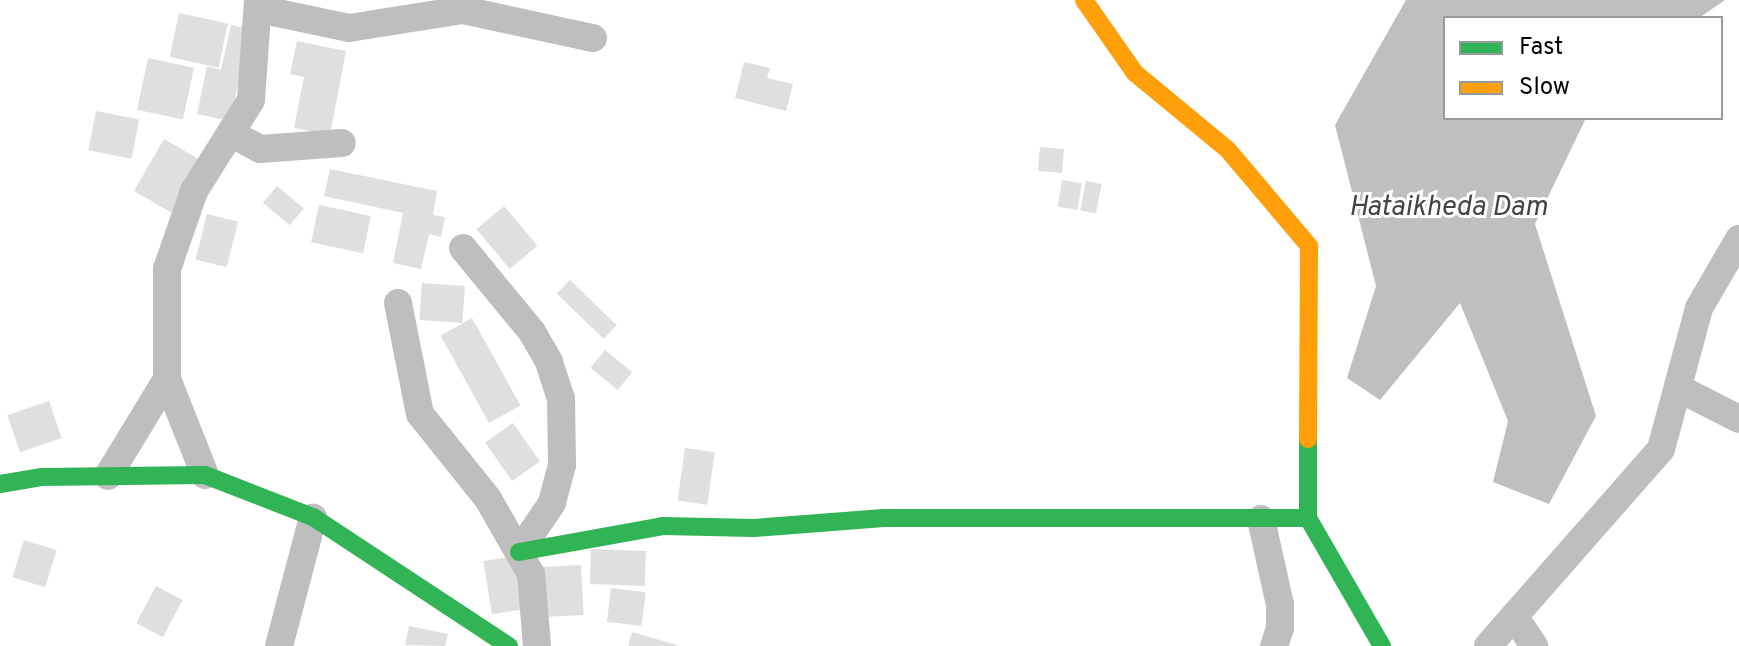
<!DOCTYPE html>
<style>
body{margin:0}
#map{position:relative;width:1739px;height:646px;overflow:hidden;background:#fff;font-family:Overpass,sans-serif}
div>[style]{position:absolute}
.water>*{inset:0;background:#bfbfbf}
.building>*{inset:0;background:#dfdfdf;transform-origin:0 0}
.street>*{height:28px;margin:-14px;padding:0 14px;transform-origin:14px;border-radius:14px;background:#bebebe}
.fast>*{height:18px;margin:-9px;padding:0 9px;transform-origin:9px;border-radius:9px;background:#30b455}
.slow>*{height:18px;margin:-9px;padding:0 9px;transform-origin:9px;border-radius:9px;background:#ff9f0a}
span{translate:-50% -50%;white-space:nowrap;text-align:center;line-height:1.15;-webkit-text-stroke:6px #fff;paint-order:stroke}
.water-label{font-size:28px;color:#444;font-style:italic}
.legend{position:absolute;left:1443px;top:16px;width:280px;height:104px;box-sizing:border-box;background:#fff;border:2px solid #999;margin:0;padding:10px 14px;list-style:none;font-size:24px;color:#000}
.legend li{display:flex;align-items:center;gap:16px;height:40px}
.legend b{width:40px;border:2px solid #999}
</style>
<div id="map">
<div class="water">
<i style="clip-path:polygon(1406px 0,1725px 0,1699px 18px,1445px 18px,1445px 118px,1586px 118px,1535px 224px,1596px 416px,1549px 504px,1493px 482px,1508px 421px,1460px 303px,1380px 400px,1347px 378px,1376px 286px,1335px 125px)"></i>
</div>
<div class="building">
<i style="left:179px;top:13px;width:50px;height:45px;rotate:12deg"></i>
<i style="clip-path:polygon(231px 25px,250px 29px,230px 121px,197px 114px,207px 66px,221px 70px)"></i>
<i style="clip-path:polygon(297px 41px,346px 51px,330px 135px,294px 128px,304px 77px,290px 74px)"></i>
<i style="left:148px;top:58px;width:47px;height:53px;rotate:12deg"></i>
<i style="clip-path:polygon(744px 62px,770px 68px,767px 78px,793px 84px,786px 111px,735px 98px)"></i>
<i style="left:96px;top:111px;width:44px;height:40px;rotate:11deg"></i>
<i style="left:164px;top:139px;width:46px;height:60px;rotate:30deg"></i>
<i style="left:1040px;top:147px;width:24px;height:24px;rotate:5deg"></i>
<i style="clip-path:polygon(330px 169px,437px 191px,433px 215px,445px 217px,441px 237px,429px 234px,421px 269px,393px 263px,403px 213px,324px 196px)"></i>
<i style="left:1062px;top:180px;width:20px;height:27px;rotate:9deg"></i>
<i style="left:1086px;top:181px;width:16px;height:30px;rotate:11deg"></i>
<i style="left:277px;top:186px;width:35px;height:22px;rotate:40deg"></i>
<i style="left:319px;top:205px;width:53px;height:38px;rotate:12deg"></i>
<i style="left:504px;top:206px;width:52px;height:36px;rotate:50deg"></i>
<i style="left:207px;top:214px;width:32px;height:47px;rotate:14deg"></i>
<i style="left:570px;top:280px;width:65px;height:19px;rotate:44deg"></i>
<i style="left:422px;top:283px;width:43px;height:37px;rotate:4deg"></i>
<i style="left:472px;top:318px;width:100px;height:36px;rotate:61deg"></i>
<i style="left:605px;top:350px;width:35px;height:23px;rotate:39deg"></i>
<i style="left:49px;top:401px;width:39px;height:44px;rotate:71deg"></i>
<i style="left:513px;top:423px;width:47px;height:34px;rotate:55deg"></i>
<i style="left:685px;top:448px;width:30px;height:53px;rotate:8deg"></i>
<i style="left:24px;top:540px;width:34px;height:39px;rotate:17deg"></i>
<i style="left:591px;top:549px;width:55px;height:35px;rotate:2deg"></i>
<i style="left:515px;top:556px;width:54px;height:32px;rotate:81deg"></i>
<i style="left:581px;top:565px;width:50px;height:40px;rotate:87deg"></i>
<i style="left:156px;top:586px;width:30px;height:42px;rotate:28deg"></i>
<i style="left:611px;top:588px;width:35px;height:34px;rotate:7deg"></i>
<i style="clip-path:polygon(409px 626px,448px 634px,445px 646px,405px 645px)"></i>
<i style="clip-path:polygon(632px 632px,677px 645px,677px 646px,628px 646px)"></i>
</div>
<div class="street">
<i style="left:259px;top:9px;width:92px;rotate:11.9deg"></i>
<i style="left:349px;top:28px;width:115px;rotate:-9deg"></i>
<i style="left:463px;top:10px;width:133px;rotate:12.2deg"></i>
<i style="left:232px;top:134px;width:32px;rotate:28deg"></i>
<i style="left:260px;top:149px;width:82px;rotate:-4.2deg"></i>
<i style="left:463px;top:248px;width:109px;rotate:50.6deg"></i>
<i style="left:532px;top:332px;width:34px;rotate:60deg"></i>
<i style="left:549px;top:362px;width:38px;rotate:72deg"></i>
<i style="left:561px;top:398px;width:67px;rotate:89.1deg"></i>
<i style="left:562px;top:465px;width:39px;rotate:105deg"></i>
<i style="left:552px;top:503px;width:59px;rotate:124deg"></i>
<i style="left:398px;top:303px;width:113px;rotate:78.8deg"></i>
<i style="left:420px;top:414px;width:109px;rotate:51.3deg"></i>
<i style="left:488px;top:499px;width:86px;rotate:60.2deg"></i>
<i style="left:531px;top:574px;width:72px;rotate:85.2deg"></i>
<i style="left:1678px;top:388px;width:68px;rotate:26.9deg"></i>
<i style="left:205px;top:475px;width:103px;rotate:-111.6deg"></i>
<i style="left:167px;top:379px;width:110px;rotate:-90deg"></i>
<i style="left:167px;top:269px;width:83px;rotate:-70.9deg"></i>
<i style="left:194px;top:191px;width:107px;rotate:-57.9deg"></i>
<i style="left:251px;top:100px;width:100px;rotate:-86deg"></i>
<i style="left:108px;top:476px;width:114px;rotate:-58.7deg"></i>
<i style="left:1261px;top:519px;width:88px;rotate:77.5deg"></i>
<i style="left:1280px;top:605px;width:23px;rotate:90deg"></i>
<i style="left:1280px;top:628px;width:19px;rotate:108deg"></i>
<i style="left:1514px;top:616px;width:36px;rotate:56deg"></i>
<i style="left:279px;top:646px;width:133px;rotate:-75.2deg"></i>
<i style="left:1488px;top:646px;width:262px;rotate:-48.7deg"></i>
<i style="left:1661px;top:449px;width:146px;rotate:-74.9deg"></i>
<i style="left:1699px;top:308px;width:80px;rotate:-59.9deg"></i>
</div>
<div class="fast">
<i style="left:1308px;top:439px;width:79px;rotate:90deg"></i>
<i style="left:1308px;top:518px;width:148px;rotate:60deg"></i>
<i style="left:0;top:484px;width:43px;rotate:-9.5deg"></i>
<i style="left:42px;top:477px;width:163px;rotate:-0.7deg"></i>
<i style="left:205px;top:475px;width:116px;rotate:21.3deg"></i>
<i style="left:313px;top:517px;width:235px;rotate:33.4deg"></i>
<i style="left:519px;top:552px;width:146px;rotate:-10.2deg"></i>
<i style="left:663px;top:526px;width:91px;rotate:1.3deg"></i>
<i style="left:754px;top:528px;width:130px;rotate:-4.4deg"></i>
<i style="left:884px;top:518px;width:424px"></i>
</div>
<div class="slow">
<i style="left:1084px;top:0;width:89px;rotate:55.1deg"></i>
<i style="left:1135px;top:73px;width:121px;rotate:39.6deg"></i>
<i style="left:1228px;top:150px;width:126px;rotate:49.8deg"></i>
<i style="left:1309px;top:246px;width:193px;rotate:90.3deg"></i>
</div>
<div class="water-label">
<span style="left:1448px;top:208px">Hataikheda Dam</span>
</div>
<ul class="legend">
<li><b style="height:10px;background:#30b455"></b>Fast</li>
<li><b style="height:10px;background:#ff9f0a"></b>Slow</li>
</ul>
</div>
